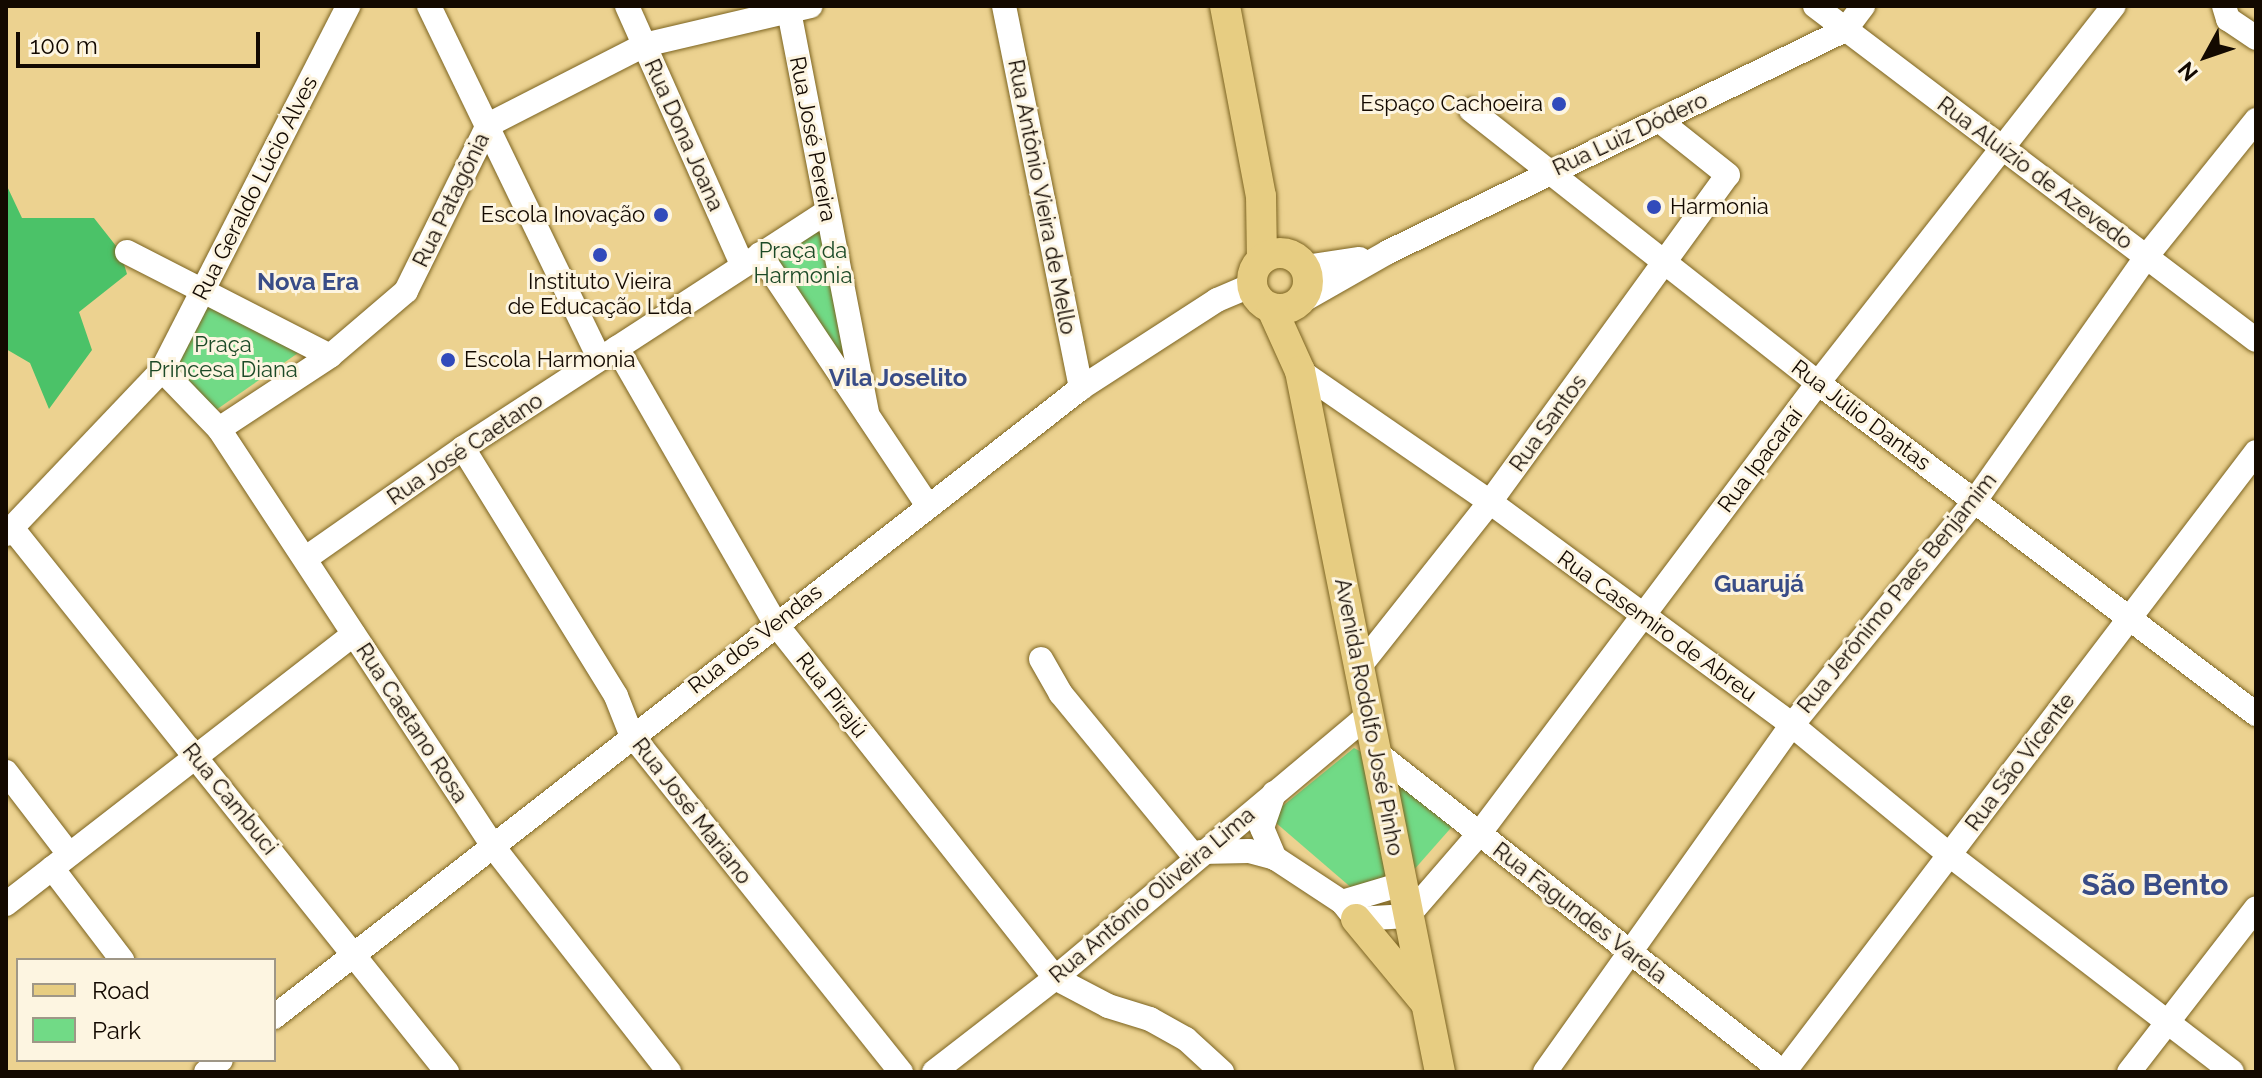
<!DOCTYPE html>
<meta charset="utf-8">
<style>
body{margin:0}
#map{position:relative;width:2262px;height:1078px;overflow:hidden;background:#ecd290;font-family:Raleway,sans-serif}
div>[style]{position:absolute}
.green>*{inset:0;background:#71da86}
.forest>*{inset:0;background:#4bc268}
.roads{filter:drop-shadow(0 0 2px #7c6421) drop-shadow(0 0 2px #7c6421)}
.minor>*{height:24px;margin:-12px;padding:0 12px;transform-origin:12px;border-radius:12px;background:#fff}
.major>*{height:30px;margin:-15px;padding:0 15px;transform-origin:15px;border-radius:15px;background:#e7cd82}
.major>.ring{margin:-15px;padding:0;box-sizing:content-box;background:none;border:30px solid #e7cd82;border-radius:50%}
.dots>*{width:22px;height:22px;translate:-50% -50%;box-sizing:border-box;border:4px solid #fdf5e1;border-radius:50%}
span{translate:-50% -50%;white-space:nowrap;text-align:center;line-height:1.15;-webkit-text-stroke:6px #fdf5e1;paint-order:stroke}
.poi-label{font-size:22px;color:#130900}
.right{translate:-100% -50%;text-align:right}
.left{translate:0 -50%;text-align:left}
.street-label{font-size:22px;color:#130900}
.park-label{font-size:22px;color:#1c4a27}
.neighbourhood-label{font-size:24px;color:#394c87;font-weight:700}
.district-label{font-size:30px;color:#394c87;font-weight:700}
.frame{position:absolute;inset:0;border:8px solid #130900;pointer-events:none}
.legend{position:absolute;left:16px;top:958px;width:260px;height:104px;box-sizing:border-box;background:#fdf5e1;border:2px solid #9f9787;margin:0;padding:10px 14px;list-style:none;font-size:24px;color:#130900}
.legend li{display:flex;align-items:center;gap:16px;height:40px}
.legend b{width:40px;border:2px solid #9f9787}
.north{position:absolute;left:2166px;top:16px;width:80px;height:80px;-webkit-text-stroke:6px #fdf5e1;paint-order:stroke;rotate:230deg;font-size:22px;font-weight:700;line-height:32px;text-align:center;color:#130900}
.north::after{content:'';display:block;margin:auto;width:28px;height:36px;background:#130900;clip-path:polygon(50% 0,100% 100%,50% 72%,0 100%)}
.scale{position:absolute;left:16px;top:32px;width:244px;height:36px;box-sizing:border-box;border:4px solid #130900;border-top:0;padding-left:10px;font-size:24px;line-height:28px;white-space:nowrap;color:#130900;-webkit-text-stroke:6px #fdf5e1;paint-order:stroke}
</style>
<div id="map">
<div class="green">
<i style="clip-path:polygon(819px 224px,857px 391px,768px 253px)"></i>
<i style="clip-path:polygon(205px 303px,301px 351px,213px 412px,175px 369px)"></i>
<i style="clip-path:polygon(1354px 748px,1384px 764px,1457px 821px,1405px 880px,1361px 896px,1269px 817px)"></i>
</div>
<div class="forest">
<i style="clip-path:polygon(6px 184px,22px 218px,94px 218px,120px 251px,127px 274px,79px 312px,92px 350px,49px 409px,30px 363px,6px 349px)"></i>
</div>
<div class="roads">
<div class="minor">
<i style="left:429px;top:6px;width:392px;rotate:64.2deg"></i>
<i style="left:627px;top:6px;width:282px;rotate:66deg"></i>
<i style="left:788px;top:6px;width:416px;rotate:79deg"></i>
<i style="left:1004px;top:6px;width:390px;rotate:78.6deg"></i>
<i style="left:1815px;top:6px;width:553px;rotate:37.14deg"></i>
<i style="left:2224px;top:6px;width:14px;rotate:73deg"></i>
<i style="left:2228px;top:19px;width:34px;rotate:34deg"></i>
<i style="left:1471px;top:110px;width:442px;rotate:38.2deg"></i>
<i style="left:1818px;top:383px;width:549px;rotate:37.08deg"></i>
<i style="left:127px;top:252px;width:228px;rotate:27.1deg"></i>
<i style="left:760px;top:254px;width:303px;rotate:56.3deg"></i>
<i style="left:1305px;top:267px;width:55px;rotate:-8.4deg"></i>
<i style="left:1300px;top:302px;width:101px;rotate:-29.6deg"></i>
<i style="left:1388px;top:252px;width:508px;rotate:-25.91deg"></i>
<i style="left:1845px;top:30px;width:30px;rotate:-53deg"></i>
<i style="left:617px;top:348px;width:317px;rotate:60.1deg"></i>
<i style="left:775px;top:623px;width:452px;rotate:51.7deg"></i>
<i style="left:1055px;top:978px;width:60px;rotate:27.8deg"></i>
<i style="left:1108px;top:1006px;width:44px;rotate:17.2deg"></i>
<i style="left:1150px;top:1019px;width:41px;rotate:29.1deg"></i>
<i style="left:1186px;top:1039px;width:49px;rotate:42.5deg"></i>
<i style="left:162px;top:370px;width:82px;rotate:46deg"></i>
<i style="left:219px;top:429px;width:503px;rotate:56.69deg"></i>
<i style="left:495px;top:849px;width:283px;rotate:52deg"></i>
<i style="left:1300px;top:371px;width:231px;rotate:34.6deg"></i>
<i style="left:1490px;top:502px;width:375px;rotate:36.4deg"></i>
<i style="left:1792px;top:725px;width:206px;rotate:39.5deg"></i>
<i style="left:1951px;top:856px;width:354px;rotate:37.5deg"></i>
<i style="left:219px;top:429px;width:133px;rotate:-33.3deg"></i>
<i style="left:330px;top:356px;width:100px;rotate:-40.5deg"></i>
<i style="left:406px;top:291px;width:185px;rotate:-63.7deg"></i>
<i style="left:488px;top:125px;width:175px;rotate:-27.1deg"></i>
<i style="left:644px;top:45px;width:171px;rotate:-13.2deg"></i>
<i style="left:463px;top:448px;width:291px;rotate:58.3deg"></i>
<i style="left:616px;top:696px;width:41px;rotate:68.5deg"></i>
<i style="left:631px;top:734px;width:433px;rotate:51.4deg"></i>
<i style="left:12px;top:528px;width:697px;rotate:51.35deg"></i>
<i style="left:6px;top:534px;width:226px;rotate:-46.4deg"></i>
<i style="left:162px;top:370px;width:409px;rotate:-62.9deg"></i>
<i style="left:306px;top:558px;width:192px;rotate:-35deg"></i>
<i style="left:463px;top:448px;width:433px;rotate:-33deg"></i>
<i style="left:1041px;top:659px;width:40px;rotate:60.3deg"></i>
<i style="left:1061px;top:694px;width:211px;rotate:50.6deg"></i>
<i style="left:1360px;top:666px;width:209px;rotate:-51.6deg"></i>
<i style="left:1490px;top:502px;width:404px;rotate:-54deg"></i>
<i style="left:1728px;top:175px;width:87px;rotate:-141.5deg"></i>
<i style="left:1377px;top:753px;width:516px;rotate:38.16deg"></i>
<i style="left:6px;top:772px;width:103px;rotate:52.5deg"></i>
<i style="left:1274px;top:793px;width:37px;rotate:109deg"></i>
<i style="left:1262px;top:828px;width:33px;rotate:67deg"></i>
<i style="left:1201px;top:852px;width:48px;rotate:-1.2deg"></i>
<i style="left:1249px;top:851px;width:27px;rotate:15deg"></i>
<i style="left:1275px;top:858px;width:80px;rotate:33.3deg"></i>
<i style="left:1342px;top:902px;width:22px;rotate:51deg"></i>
<i style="left:1356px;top:919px;width:52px;rotate:-3.3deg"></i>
<i style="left:1408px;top:916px;width:108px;rotate:-49.1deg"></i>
<i style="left:1479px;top:834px;width:564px;rotate:-53.07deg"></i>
<i style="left:1818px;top:383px;width:479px;rotate:-51.9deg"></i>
<i style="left:52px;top:868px;width:116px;rotate:52.7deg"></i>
<i style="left:1342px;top:902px;width:63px;rotate:-16.7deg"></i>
<i style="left:6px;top:904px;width:440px;rotate:-37.8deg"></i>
<i style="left:274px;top:1017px;width:1023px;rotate:-37.93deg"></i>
<i style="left:1081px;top:388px;width:162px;rotate:-32.9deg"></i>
<i style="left:1217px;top:300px;width:38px;rotate:-23deg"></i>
<i style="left:206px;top:1072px;width:19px;rotate:-39deg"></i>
<i style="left:934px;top:1072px;width:153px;rotate:-37.8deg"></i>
<i style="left:1055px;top:978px;width:409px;rotate:-40deg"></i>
<i style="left:1545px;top:1072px;width:426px;rotate:-54.6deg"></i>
<i style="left:1792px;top:725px;width:288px;rotate:-50.8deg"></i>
<i style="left:1974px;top:502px;width:299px;rotate:-54.9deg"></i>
<i style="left:2146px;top:257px;width:176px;rotate:-51.2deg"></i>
<i style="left:1784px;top:1072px;width:779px;rotate:-52.72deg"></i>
<i style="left:2129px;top:1072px;width:207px;rotate:-52.2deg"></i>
</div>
<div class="major">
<i style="left:1225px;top:6px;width:193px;rotate:79.3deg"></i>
<i style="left:1261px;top:196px;width:63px;rotate:89.1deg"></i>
<i class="ring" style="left:1252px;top:253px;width:26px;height:26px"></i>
<i style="left:1272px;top:309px;width:68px;rotate:65.7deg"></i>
<i style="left:1300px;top:371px;width:715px;rotate:78.71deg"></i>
<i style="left:1356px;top:919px;width:107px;rotate:50.3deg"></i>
</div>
</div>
<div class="dots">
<i style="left:1559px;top:104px;background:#314abb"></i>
<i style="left:1654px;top:207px;background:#314abb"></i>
<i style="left:661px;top:215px;background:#314abb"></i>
<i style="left:600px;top:255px;background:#314abb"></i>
<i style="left:448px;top:360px;background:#314abb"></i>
</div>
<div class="poi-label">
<span class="right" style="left:1543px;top:104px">Espaço Cachoeira</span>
<span class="left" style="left:1670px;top:207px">Harmonia</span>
<span class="right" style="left:645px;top:215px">Escola Inovação</span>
<span style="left:600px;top:294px">Instituto Vieira<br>de Educação Ltda</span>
<span class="left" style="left:464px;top:360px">Escola Harmonia</span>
</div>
<div class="street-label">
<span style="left:1630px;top:134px;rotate:-25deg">Rua Luiz Dódero</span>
<span style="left:684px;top:135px;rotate:66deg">Rua Dona Joana</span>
<span style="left:813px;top:139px;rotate:79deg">Rua José Pereira</span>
<span style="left:2035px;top:173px;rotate:37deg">Rua Aluízio de Azevedo</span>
<span style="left:255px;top:188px;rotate:-63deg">Rua Geraldo Lúcio Alves</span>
<span style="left:1042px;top:197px;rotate:79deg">Rua Antônio Vieira de Mello</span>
<span style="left:451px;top:200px;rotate:-64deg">Rua Patagônia</span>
<span style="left:1861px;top:415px;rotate:37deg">Rua Júlio Dantas</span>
<span style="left:1548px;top:423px;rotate:-54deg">Rua Santos</span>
<span style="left:465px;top:449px;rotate:-34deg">Rua José Caetano</span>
<span style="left:1760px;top:460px;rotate:-53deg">Rua Ipacaraí</span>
<span style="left:1897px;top:593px;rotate:-51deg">Rua Jerônimo Paes Benjamim</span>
<span style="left:1657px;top:626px;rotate:36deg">Rua Casemiro de Abreu</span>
<span style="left:755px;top:639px;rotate:-38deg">Rua dos Vendas</span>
<span style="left:832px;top:695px;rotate:52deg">Rua Pirajú</span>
<span style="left:1369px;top:717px;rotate:79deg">Avenida Rodolfo José Pinho</span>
<span style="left:412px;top:723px;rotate:57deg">Rua Caetano Rosa</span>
<span style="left:2020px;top:762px;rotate:-53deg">Rua São Vicente</span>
<span style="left:230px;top:799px;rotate:51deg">Rua Cambuci</span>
<span style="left:692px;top:811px;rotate:52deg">Rua José Mariano</span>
<span style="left:1152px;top:895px;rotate:-40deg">Rua Antônio Oliveira Lima</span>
<span style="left:1580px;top:913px;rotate:38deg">Rua Fagundes Varela</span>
</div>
<div class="park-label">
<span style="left:803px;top:263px">Praça da<br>Harmonia</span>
<span style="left:223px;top:357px">Praça<br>Princesa Diana</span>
</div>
<div class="neighbourhood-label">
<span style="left:308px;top:282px">Nova Era</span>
<span style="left:898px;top:378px">Vila Joselito</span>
<span style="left:1759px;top:584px">Guarujá</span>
</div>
<div class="district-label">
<span style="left:2155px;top:885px">São Bento</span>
</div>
<div class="frame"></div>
<ul class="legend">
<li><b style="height:10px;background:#e7cd82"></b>Road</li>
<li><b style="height:22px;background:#71da86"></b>Park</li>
</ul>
<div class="north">N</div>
<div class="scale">100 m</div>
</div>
